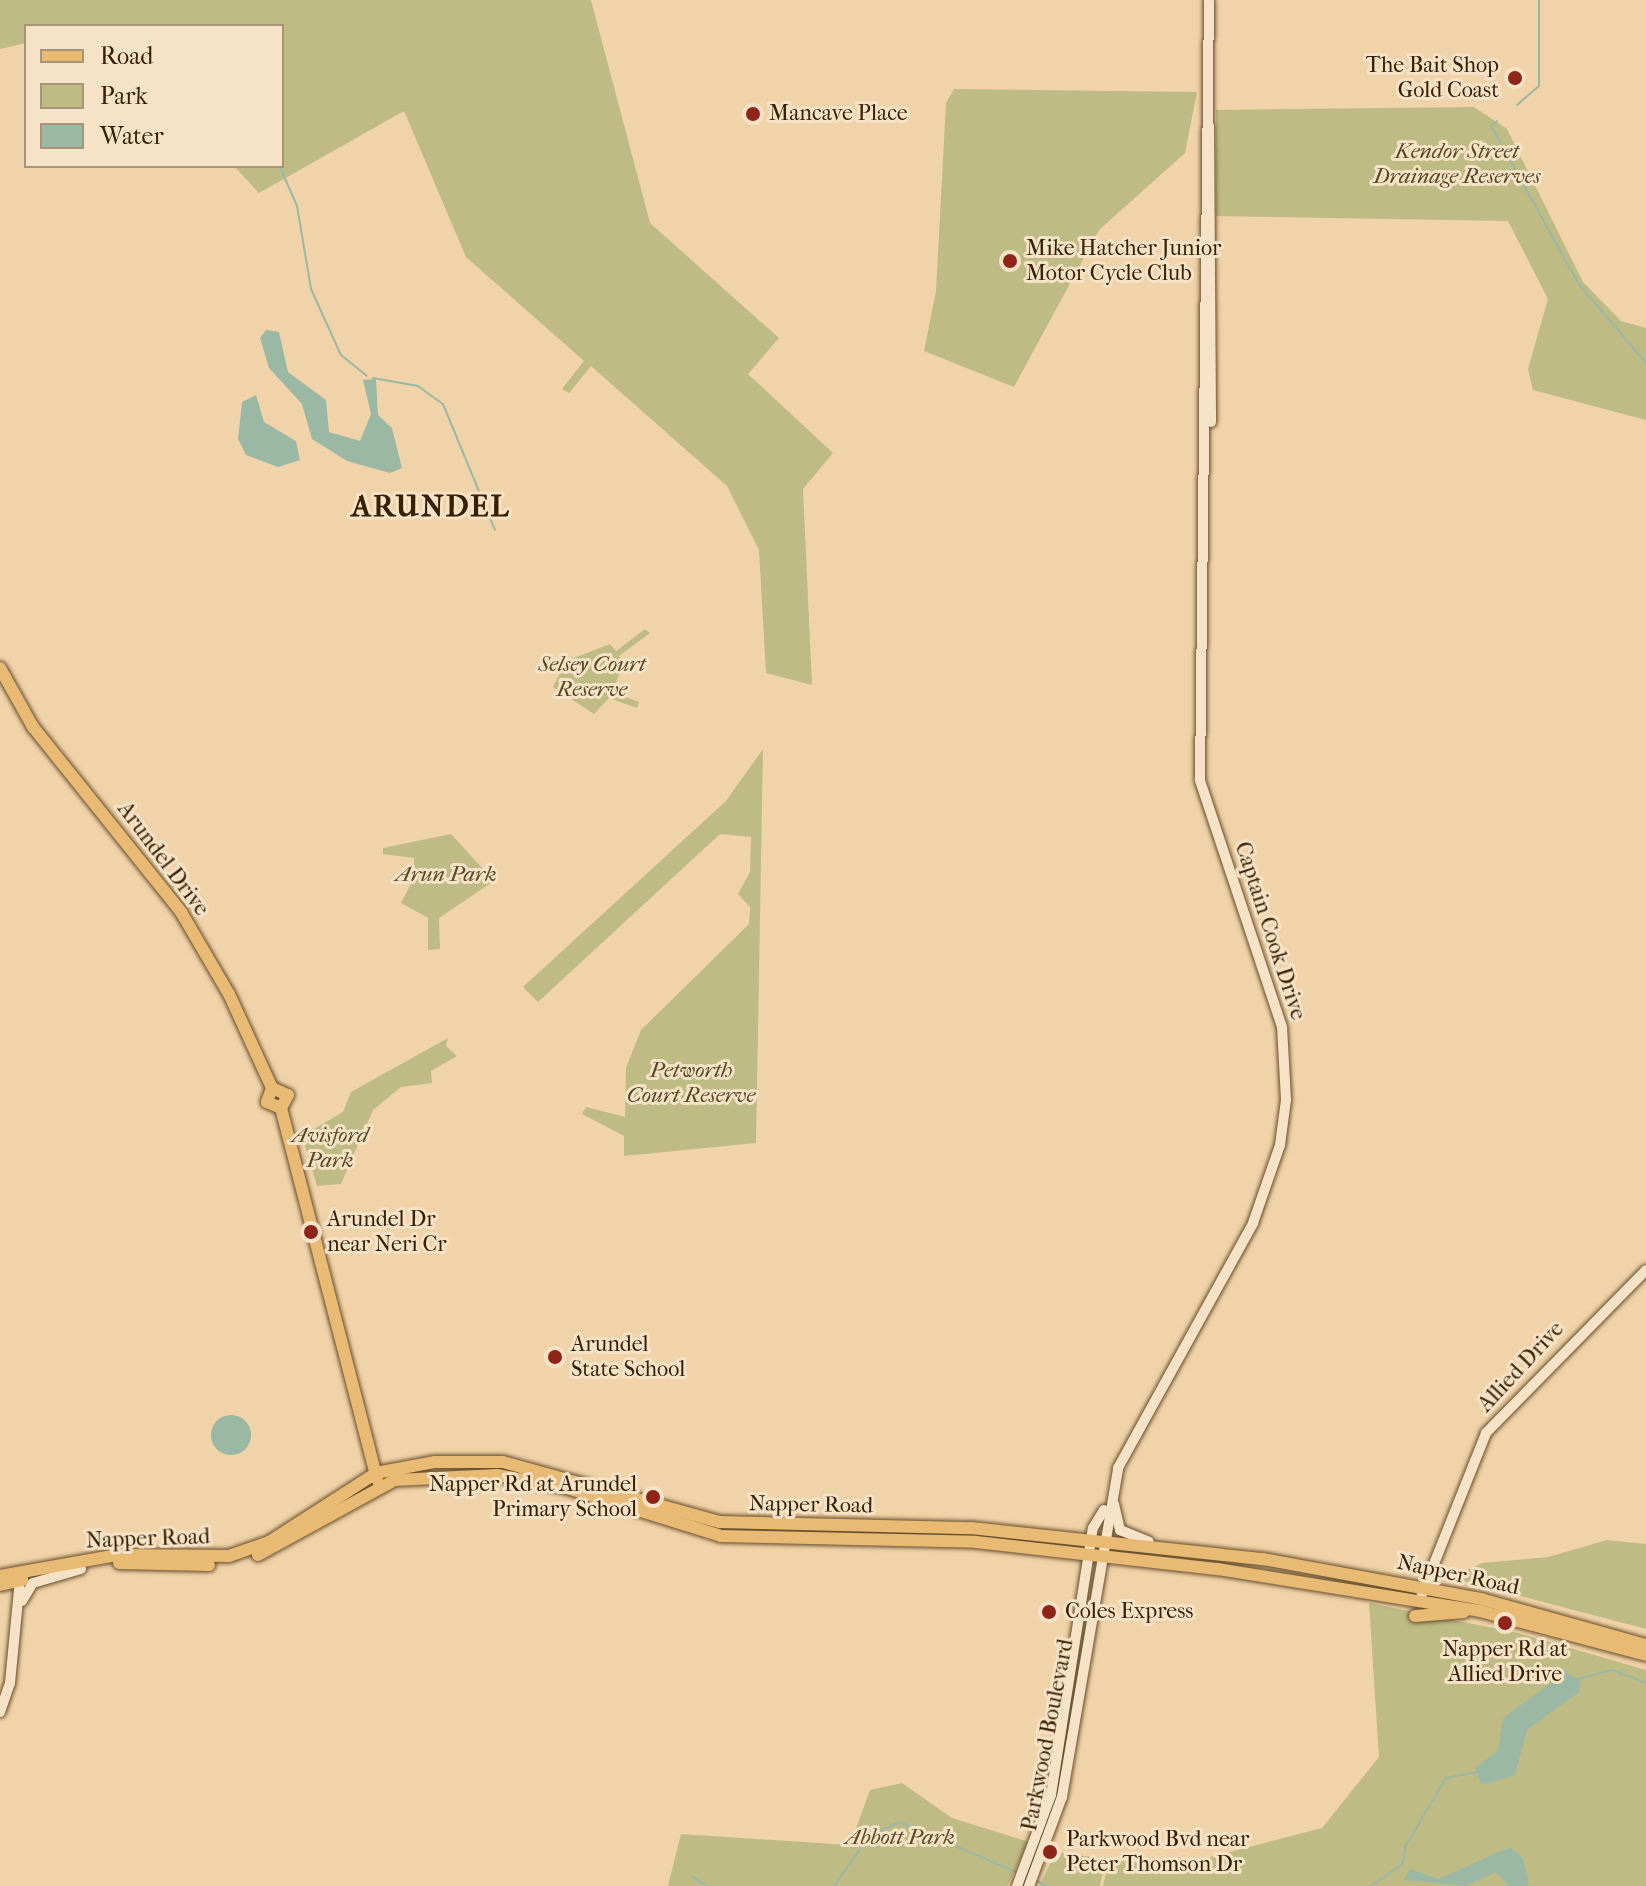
<!DOCTYPE html>
<style>
body{margin:0}
#map{position:relative;width:1646px;height:1886px;overflow:hidden;background:#f1d3a9;font-family:"IM FELL French Canon",serif}
div>[style]{position:absolute}
.green>*{inset:0;background:#bfbb85}
.water>*{inset:0;background:#9bb8a5}
.round{border-radius:50%}
.stream>*{height:2px;margin:-1px;padding:0 1px;transform-origin:1px;border-radius:1px;background:#9bb8a5}
.roads{filter:drop-shadow(0 0 2px #654d2a) drop-shadow(0 0 2px #654d2a)}
.minor>*{height:10px;margin:-5px;padding:0 5px;transform-origin:5px;border-radius:5px;background:#f6e2c7}
.major>*{height:12px;margin:-6px;padding:0 6px;transform-origin:6px;border-radius:6px;background:#e8ba74}
.dots>*{width:22px;height:22px;translate:-50% -50%;box-sizing:border-box;border:4px solid #f6e2c7;border-radius:50%}
span{translate:-50% -50%;white-space:nowrap;text-align:center;line-height:1.15;-webkit-text-stroke:6px #f6e2c7;paint-order:stroke}
.poi-label{font-size:22px;color:#362000}
.right{translate:-100% -50%;text-align:right}
.left{translate:0 -50%;text-align:left}
.park-label{font-size:22px;color:#584721;font-style:italic}
.street-label{font-size:22px;color:#362000}
.district-label{font-size:30px;color:#362000;font-weight:700;letter-spacing:2px}
.legend{position:absolute;left:24px;top:24px;width:260px;height:144px;box-sizing:border-box;background:#f6e2c7;border:2px solid #a99477;margin:0;padding:10px 14px;list-style:none;font-size:24px;color:#362000}
.legend li{display:flex;align-items:center;gap:16px;height:40px}
.legend b{width:40px;border:2px solid #a99477}
</style>
<div id="map">
<div class="green">
<i style="clip-path:polygon(0 0,591px 0,650px 223px,779px 338px,748px 374px,833px 453px,803px 489px,812px 685px,766px 673px,759px 550px,727px 486px,591px 366px,569px 393px,562px 389px,584px 361px,466px 257px,404px 111px,259px 193px,234px 166px,282px 166px,282px 26px,26px 26px,26px 43px,0 49px)"></i>
<i style="clip-path:polygon(954px 89px,1197px 92px,1185px 153px,1099px 230px,1014px 387px,924px 351px,936px 291px,946px 103px)"></i>
<i style="clip-path:polygon(1474px 107px,1507px 129px,1583px 282px,1621px 321px,1646px 328px,1646px 420px,1533px 390px,1528px 369px,1548px 299px,1508px 221px,1216px 216px,1216px 110px)"></i>
<i style="clip-path:polygon(645px 629px,650px 633px,619px 656px,624px 663px,612px 692px,639px 702px,637px 708px,609px 698px,594px 714px,553px 687px,566px 661px,610px 644px,616px 651px)"></i>
<i style="clip-path:polygon(763px 749px,756px 1143px,624px 1156px,624px 1136px,582px 1114px,586px 1107px,625px 1117px,626px 1068px,641px 1030px,749px 924px,750px 907px,738px 894px,750px 872px,751px 837px,720px 834px,538px 1002px,523px 987px,726px 801px)"></i>
<i style="clip-path:polygon(451px 834px,494px 881px,439px 918px,440px 949px,428px 950px,428px 918px,401px 903px,414px 878px,414px 858px,383px 854px,383px 848px)"></i>
<i style="clip-path:polygon(448px 1038px,446px 1046px,457px 1056px,431px 1071px,432px 1083px,401px 1087px,373px 1110px,341px 1184px,317px 1186px,302px 1136px,343px 1112px,351px 1092px)"></i>
<i style="clip-path:polygon(1607px 1540px,1646px 1544px,1646px 1629px,1451px 1578px,1482px 1563px,1548px 1557px)"></i>
<i style="clip-path:polygon(1369px 1603px,1518px 1633px,1646px 1670px,1646px 1886px,1103px 1886px,1109px 1860px,1176px 1866px,1322px 1828px,1379px 1757px)"></i>
<i style="clip-path:polygon(902px 1783px,952px 1818px,1029px 1842px,1007px 1886px,668px 1886px,681px 1834px,850px 1845px,870px 1790px)"></i>
<i style="clip-path:polygon(1056px 1852px,1106px 1859px,1100px 1886px,1039px 1886px)"></i>
</div>
<div class="water">
<i style="clip-path:polygon(266px 330px,279px 332px,288px 372px,326px 400px,329px 432px,360px 441px,371px 414px,363px 380px,376px 379px,378px 415px,392px 428px,402px 468px,390px 473px,347px 461px,312px 439px,302px 404px,269px 368px,260px 338px)"></i>
<i style="clip-path:polygon(256px 395px,264px 422px,296px 441px,300px 460px,278px 467px,246px 455px,238px 439px,242px 402px)"></i>
<i class="round" style="left:211px;top:1415px;width:40px;height:40px"></i>
<i style="clip-path:polygon(1557px 1667px,1581px 1681px,1579px 1692px,1527px 1730px,1515px 1775px,1482px 1785px,1475px 1768px,1498px 1751px,1503px 1718px,1554px 1681px)"></i>
<i style="clip-path:polygon(1510px 1847px,1523px 1858px,1529px 1886px,1509px 1886px,1496px 1872px,1466px 1886px,1404px 1880px,1410px 1869px,1438px 1879px)"></i>
</div>
<div class="stream">
<i style="left:1517px;top:105px;width:29px;rotate:-41deg"></i>
<i style="left:1539px;top:86px;width:86px;rotate:-90deg"></i>
<i style="left:1497px;top:121px;width:8px;rotate:140deg"></i>
<i style="left:1491px;top:126px;width:179px;rotate:61deg"></i>
<i style="left:1578px;top:283px;width:105px;rotate:49.6deg"></i>
<i style="left:280px;top:167px;width:43px;rotate:66.4deg"></i>
<i style="left:297px;top:206px;width:84px;rotate:80.4deg"></i>
<i style="left:311px;top:289px;width:72px;rotate:65.6deg"></i>
<i style="left:341px;top:355px;width:33px;rotate:39deg"></i>
<i style="left:373px;top:378px;width:46px;rotate:10.1deg"></i>
<i style="left:418px;top:386px;width:31px;rotate:36deg"></i>
<i style="left:443px;top:404px;width:136px;rotate:67.6deg"></i>
<i style="left:1578px;top:1679px;width:35px;rotate:-15deg"></i>
<i style="left:1612px;top:1670px;width:36px;rotate:21deg"></i>
<i style="left:693px;top:1877px;width:16px;rotate:35deg"></i>
<i style="left:1037px;top:1881px;width:11px;rotate:27deg"></i>
<i style="left:834px;top:1886px;width:61px;rotate:-55deg"></i>
<i style="left:869px;top:1836px;width:33px;rotate:-25deg"></i>
<i style="left:899px;top:1822px;width:127px;rotate:23.1deg"></i>
<i style="left:1371px;top:1886px;width:39px;rotate:-35deg"></i>
<i style="left:1403px;top:1864px;width:17px;rotate:-83deg"></i>
<i style="left:1405px;top:1847px;width:80px;rotate:-59.3deg"></i>
<i style="left:1446px;top:1778px;width:33px;rotate:-11deg"></i>
</div>
<div class="roads">
<div class="minor">
<i style="left:1209px;top:126px;width:296px;rotate:89.6deg"></i>
<i style="left:1114px;top:1504px;width:27px;rotate:77deg"></i>
<i style="left:1120px;top:1530px;width:31px;rotate:22deg"></i>
<i style="left:1422px;top:1594px;width:173px;rotate:-68.3deg"></i>
<i style="left:1486px;top:1433px;width:228px;rotate:-45.5deg"></i>
<i style="left:22px;top:1601px;width:21px;rotate:-59deg"></i>
<i style="left:33px;top:1583px;width:50px;rotate:-16.3deg"></i>
<i style="left:0;top:1712px;width:31px;rotate:-71deg"></i>
<i style="left:10px;top:1683px;width:103px;rotate:-84.5deg"></i>
<i style="left:1017px;top:1886px;width:97px;rotate:-69.5deg"></i>
<i style="left:1051px;top:1795px;width:270px;rotate:-81.1deg"></i>
<i style="left:1093px;top:1528px;width:21px;rotate:-59deg"></i>
<i style="left:1029px;top:1886px;width:95px;rotate:-69.7deg"></i>
<i style="left:1062px;top:1797px;width:334px;rotate:-80.3deg"></i>
<i style="left:1118px;top:1468px;width:280px;rotate:-61.1deg"></i>
<i style="left:1253px;top:1223px;width:83px;rotate:-70.9deg"></i>
<i style="left:1280px;top:1145px;width:45px;rotate:-82.4deg"></i>
<i style="left:1286px;top:1100px;width:73px;rotate:-93.1deg"></i>
<i style="left:1282px;top:1027px;width:260px;rotate:-108.4deg"></i>
<i style="left:1200px;top:780px;width:780px;rotate:-89.34deg"></i>
</div>
<div class="major">
<i style="left:0;top:668px;width:68px;rotate:60.8deg"></i>
<i style="left:33px;top:727px;width:237px;rotate:51.3deg"></i>
<i style="left:181px;top:912px;width:95px;rotate:59.7deg"></i>
<i style="left:229px;top:994px;width:103px;rotate:65.4deg"></i>
<i style="left:272px;top:1088px;width:17px;rotate:24deg"></i>
<i style="left:288px;top:1095px;width:15px;rotate:118deg"></i>
<i style="left:272px;top:1088px;width:15px;rotate:110deg"></i>
<i style="left:267px;top:1102px;width:15px;rotate:23deg"></i>
<i style="left:281px;top:1108px;width:384px;rotate:75.5deg"></i>
<i style="left:258px;top:1555px;width:156px;rotate:-28.7deg"></i>
<i style="left:395px;top:1480px;width:102px;rotate:-2.8deg"></i>
<i style="left:497px;top:1475px;width:68px;rotate:10.2deg"></i>
<i style="left:564px;top:1487px;width:164px;rotate:17.3deg"></i>
<i style="left:721px;top:1536px;width:255px;rotate:1.3deg"></i>
<i style="left:976px;top:1542px;width:244px;rotate:6.4deg"></i>
<i style="left:1218px;top:1569px;width:265px;rotate:9.1deg"></i>
<i style="left:1480px;top:1611px;width:172px;rotate:14.8deg"></i>
<i style="left:119px;top:1563px;width:90px;rotate:1.3deg"></i>
<i style="left:0;top:1576px;width:120px;rotate:-10.1deg"></i>
<i style="left:118px;top:1555px;width:111px;rotate:0.5deg"></i>
<i style="left:229px;top:1556px;width:42px;rotate:-19.3deg"></i>
<i style="left:269px;top:1542px;width:127px;rotate:-32.8deg"></i>
<i style="left:376px;top:1473px;width:60px;rotate:-10.6deg"></i>
<i style="left:435px;top:1462px;width:68px"></i>
<i style="left:503px;top:1462px;width:225px;rotate:15.5deg"></i>
<i style="left:720px;top:1522px;width:251px;rotate:1.4deg"></i>
<i style="left:971px;top:1528px;width:294px;rotate:6.1deg"></i>
<i style="left:1263px;top:1559px;width:222px;rotate:10.4deg"></i>
<i style="left:1481px;top:1599px;width:171px;rotate:15.6deg"></i>
<i style="left:0;top:1585px;width:23px;rotate:-13deg"></i>
<i style="left:1415px;top:1616px;width:49px;rotate:-4.7deg"></i>
</div>
</div>
<div class="dots">
<i style="left:1515px;top:78px;background:#8f2418"></i>
<i style="left:753px;top:114px;background:#8f2418"></i>
<i style="left:1010px;top:261px;background:#8f2418"></i>
<i style="left:311px;top:1232px;background:#8f2418"></i>
<i style="left:555px;top:1357px;background:#8f2418"></i>
<i style="left:653px;top:1497px;background:#8f2418"></i>
<i style="left:1049px;top:1612px;background:#8f2418"></i>
<i style="left:1505px;top:1623px;background:#8f2418"></i>
<i style="left:1050px;top:1852px;background:#8f2418"></i>
</div>
<div class="poi-label">
<span class="right" style="left:1499px;top:78px">The Bait Shop<br>Gold Coast</span>
<span class="left" style="left:769px;top:114px">Mancave Place</span>
<span class="left" style="left:1026px;top:261px">Mike Hatcher Junior<br>Motor Cycle Club</span>
<span class="left" style="left:327px;top:1232px">Arundel Dr<br>near Neri Cr</span>
<span class="left" style="left:571px;top:1357px">Arundel<br>State School</span>
<span class="right" style="left:637px;top:1497px">Napper Rd at Arundel<br>Primary School</span>
<span class="left" style="left:1065px;top:1612px">Coles Express</span>
<span style="left:1505px;top:1662px">Napper Rd at<br>Allied Drive</span>
<span class="left" style="left:1066px;top:1852px">Parkwood Bvd near<br>Peter Thomson Dr</span>
</div>
<div class="park-label">
<span style="left:1457px;top:164px">Kendor Street<br>Drainage Reserves</span>
<span style="left:592px;top:677px">Selsey Court<br>Reserve</span>
<span style="left:446px;top:875px">Arun Park</span>
<span style="left:691px;top:1083px">Petworth<br>Court Reserve</span>
<span style="left:330px;top:1148px">Avisford<br>Park</span>
<span style="left:900px;top:1838px">Abbott Park</span>
</div>
<div class="street-label">
<span style="left:163px;top:859px;rotate:53deg">Arundel Drive</span>
<span style="left:1270px;top:931px;rotate:72deg">Captain Cook Drive</span>
<span style="left:1521px;top:1367px;rotate:-47deg">Allied Drive</span>
<span style="left:811px;top:1505px;rotate:1deg">Napper Road</span>
<span style="left:148px;top:1539px;rotate:-2deg">Napper Road</span>
<span style="left:1458px;top:1575px;rotate:12deg">Napper Road</span>
<span style="left:1048px;top:1735px;rotate:-79deg">Parkwood Boulevard</span>
</div>
<div class="district-label">
<span style="left:431px;top:507px">ARUNDEL</span>
</div>
<ul class="legend">
<li><b style="height:10px;background:#e8ba74"></b>Road</li>
<li><b style="height:22px;background:#bfbb85"></b>Park</li>
<li><b style="height:22px;background:#9bb8a5"></b>Water</li>
</ul>
</div>
